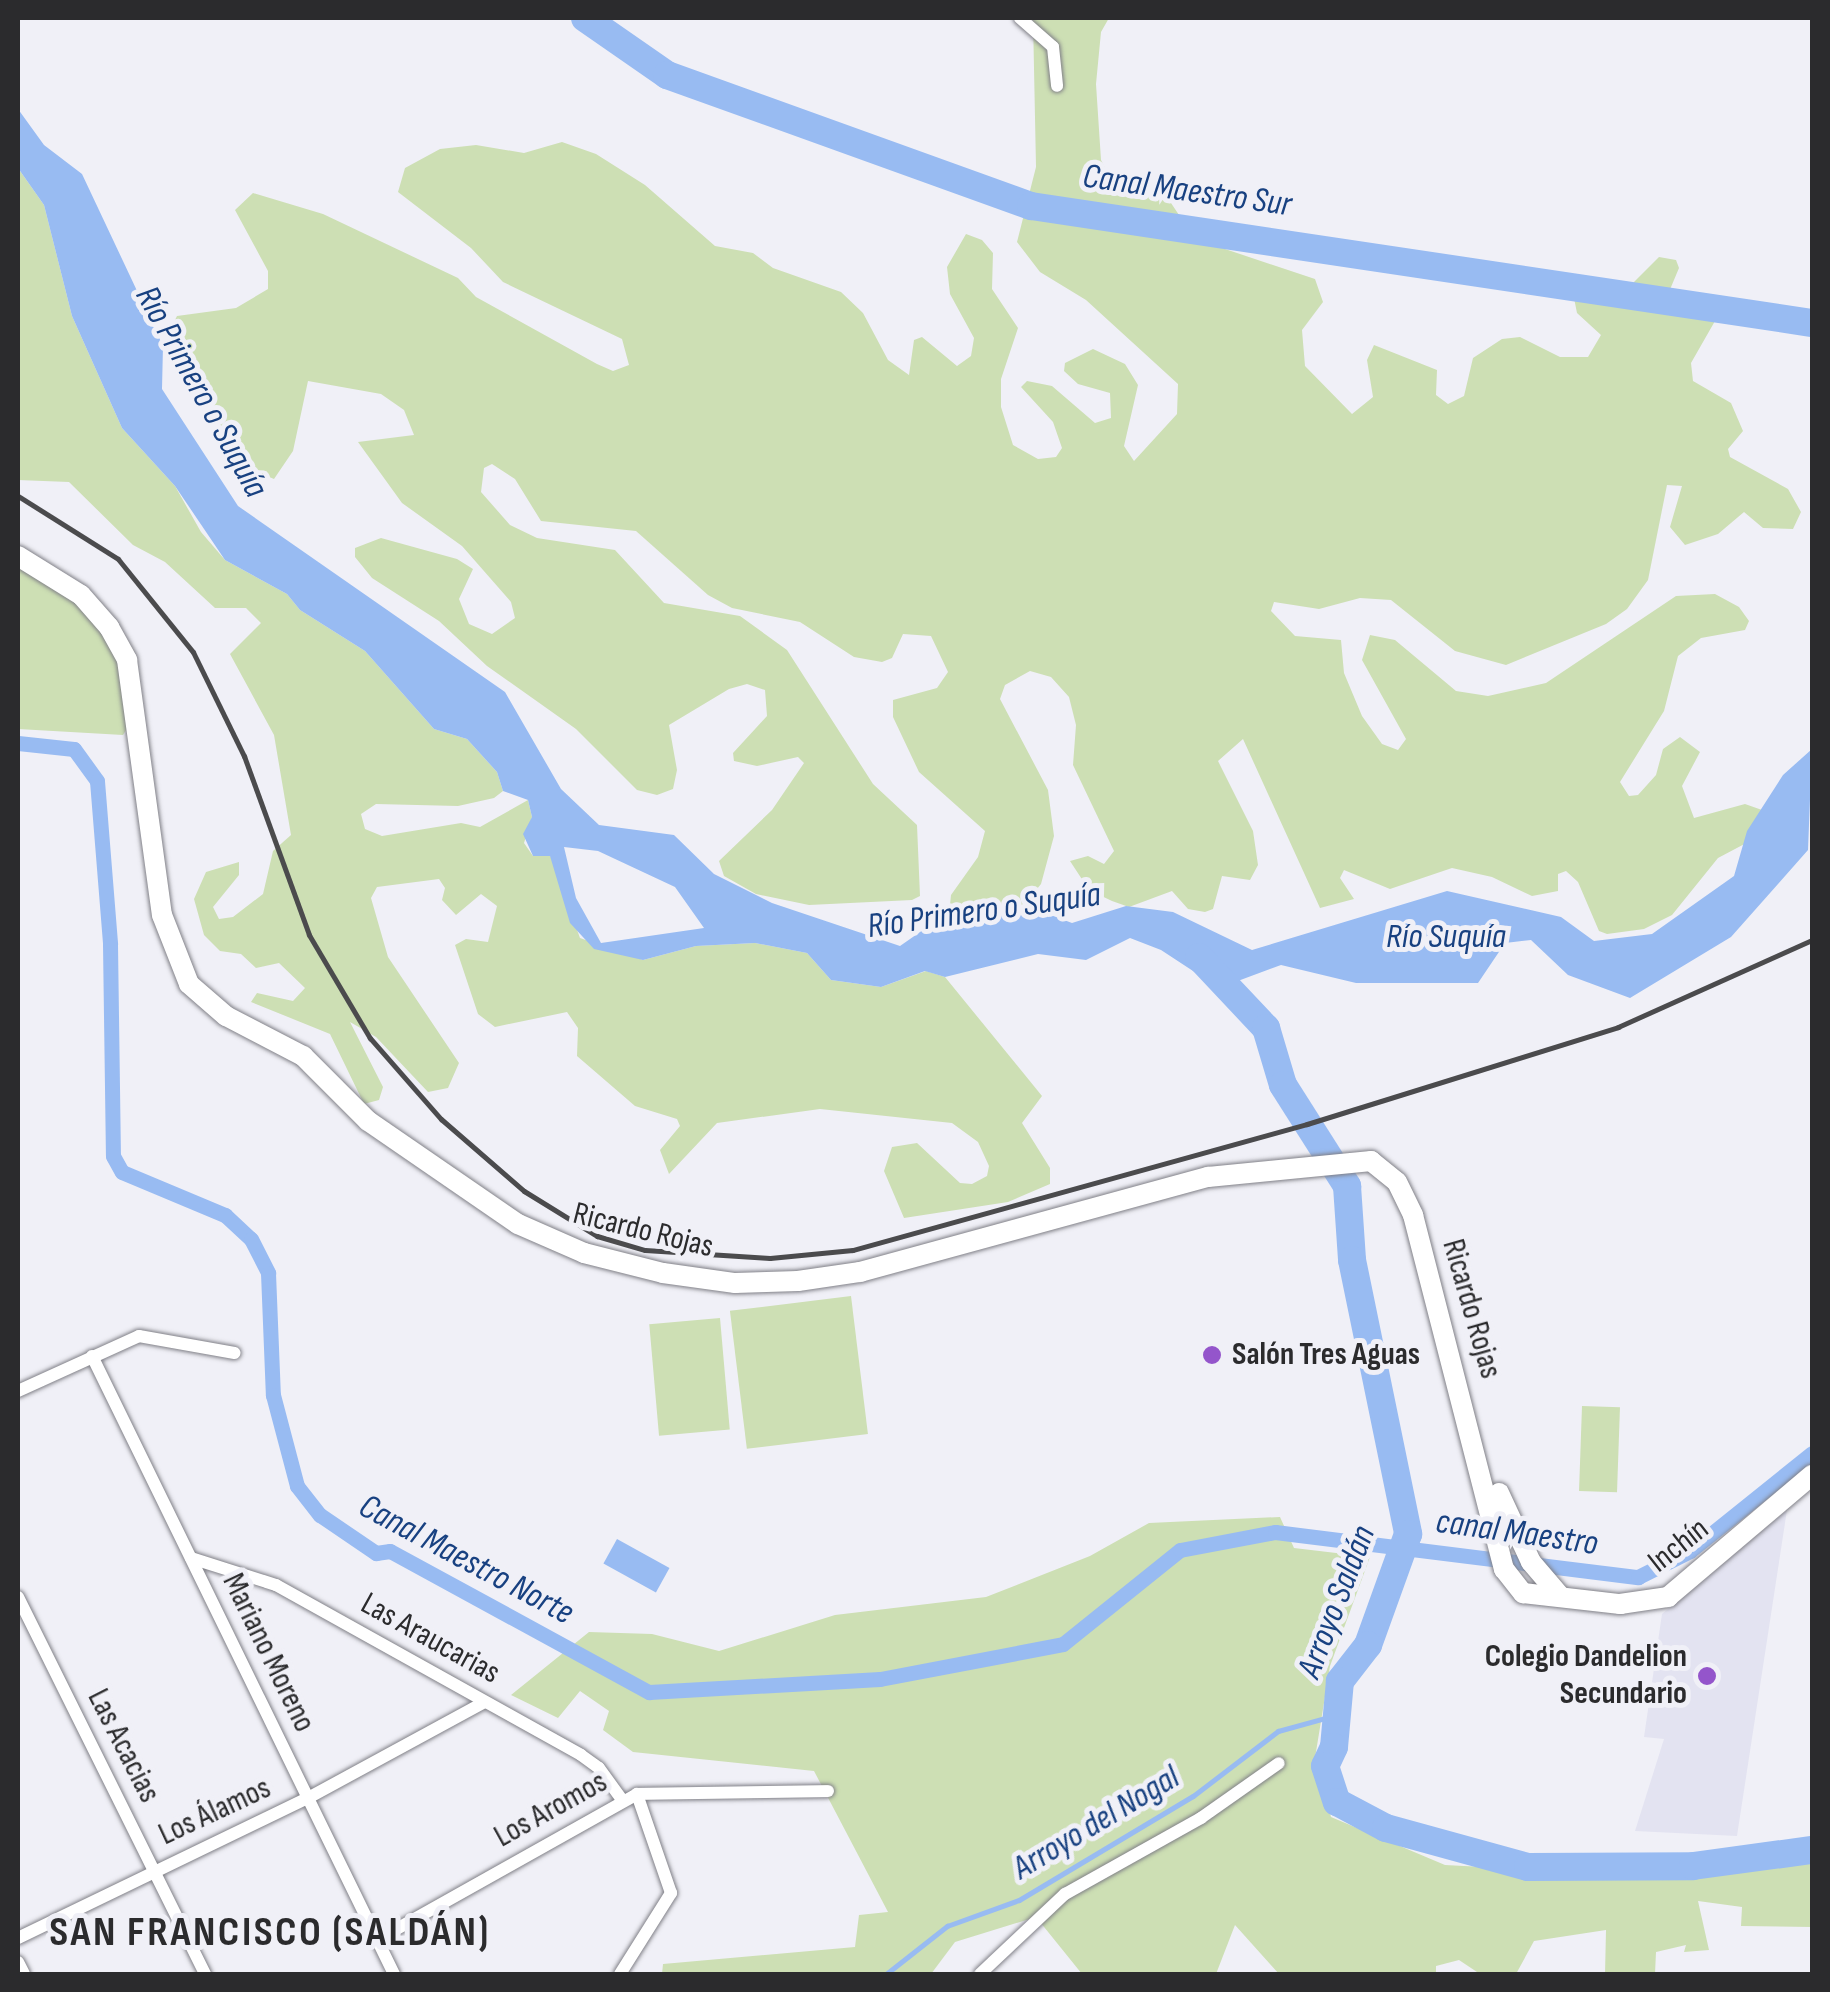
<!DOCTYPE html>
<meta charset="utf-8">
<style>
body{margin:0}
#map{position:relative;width:1830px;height:1992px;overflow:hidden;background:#f0f0f7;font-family:"Sofia Sans Condensed",sans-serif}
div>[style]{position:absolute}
.built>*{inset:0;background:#e3e3f1}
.green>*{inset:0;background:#cddfb4;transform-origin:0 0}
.water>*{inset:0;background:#98bbf2;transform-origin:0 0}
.stream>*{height:5px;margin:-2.5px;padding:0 2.5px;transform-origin:2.5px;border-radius:2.5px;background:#98bbf2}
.canal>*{height:15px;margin:-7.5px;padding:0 7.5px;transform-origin:7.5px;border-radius:7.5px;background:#98bbf2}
.river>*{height:28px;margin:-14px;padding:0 14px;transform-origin:14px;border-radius:14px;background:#98bbf2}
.roads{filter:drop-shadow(0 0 2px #808087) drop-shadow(0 0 2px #808087)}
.street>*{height:12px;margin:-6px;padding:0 6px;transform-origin:6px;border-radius:6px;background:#fff}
.primary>*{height:20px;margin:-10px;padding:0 10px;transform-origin:10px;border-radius:10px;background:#fff}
.rail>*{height:5px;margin:-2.5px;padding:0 2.5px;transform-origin:2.5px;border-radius:2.5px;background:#4b4b4d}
.dots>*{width:28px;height:28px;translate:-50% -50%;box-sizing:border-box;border:5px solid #f0f0f7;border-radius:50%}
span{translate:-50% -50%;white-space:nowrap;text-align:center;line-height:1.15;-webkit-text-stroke:10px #f0f0f7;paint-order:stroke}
.street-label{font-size:32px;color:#2b2b2d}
.poi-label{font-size:32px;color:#2b2b2d;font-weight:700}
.left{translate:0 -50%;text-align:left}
.right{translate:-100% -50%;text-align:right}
.water-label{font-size:35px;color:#184181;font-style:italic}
.district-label{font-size:42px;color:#2b2b2d;font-weight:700;letter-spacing:2.5px}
.frame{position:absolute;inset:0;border:20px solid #2b2b2d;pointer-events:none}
</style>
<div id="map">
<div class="built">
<i style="clip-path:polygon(1787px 1510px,1737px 1836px,1635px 1831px,1664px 1739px,1644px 1737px,1662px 1614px)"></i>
</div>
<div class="green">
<i style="clip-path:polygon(1109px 18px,1101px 32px,1096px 84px,1101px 160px,1113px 184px,1139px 198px,1165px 194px,1195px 239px,1315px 279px,1323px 302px,1302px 330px,1305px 366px,1352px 414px,1373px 397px,1367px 360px,1374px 345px,1437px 370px,1436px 395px,1448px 404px,1464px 396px,1473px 358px,1502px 339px,1520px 337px,1560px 357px,1588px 357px,1601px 335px,1577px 313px,1574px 298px,1592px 289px,1628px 288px,1659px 257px,1676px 260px,1679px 268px,1666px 299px,1674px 314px,1715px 321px,1691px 363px,1693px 381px,1731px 403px,1743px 431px,1728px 449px,1730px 457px,1788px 489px,1801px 512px,1793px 529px,1763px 528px,1744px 512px,1718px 534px,1685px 545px,1670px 527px,1682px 486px,1667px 485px,1648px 580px,1627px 609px,1606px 624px,1506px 665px,1455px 651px,1391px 600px,1360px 598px,1319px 609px,1274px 602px,1271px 611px,1295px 636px,1341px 640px,1344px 673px,1362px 716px,1382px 744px,1398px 750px,1406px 739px,1362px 660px,1370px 635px,1395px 640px,1456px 691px,1488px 696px,1546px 683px,1676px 596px,1715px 594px,1739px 607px,1749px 621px,1745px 630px,1701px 638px,1678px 656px,1664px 711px,1620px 782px,1629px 796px,1638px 795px,1656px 775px,1663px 749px,1680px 737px,1700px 752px,1682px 786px,1694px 818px,1745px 804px,1762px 810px,1752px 840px,1718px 858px,1672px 915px,1644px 929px,1607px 934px,1599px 931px,1578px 882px,1566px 871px,1558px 874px,1558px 891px,1532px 896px,1492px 877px,1452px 868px,1390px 889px,1344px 870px,1340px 878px,1354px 899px,1320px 908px,1243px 739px,1218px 761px,1253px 831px,1258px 865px,1250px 880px,1222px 876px,1213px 909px,1205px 912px,1188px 909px,1172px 891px,1129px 907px,1112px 901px,1089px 890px,1070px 861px,1088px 856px,1104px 864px,1114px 851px,1073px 765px,1076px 725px,1069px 697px,1051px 677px,1030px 671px,1005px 685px,1000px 699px,1048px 790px,1054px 836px,1041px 884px,1024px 905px,963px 915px,950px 905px,951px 895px,978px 857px,985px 831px,919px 772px,893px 717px,893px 700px,937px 688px,948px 672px,931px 636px,903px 634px,892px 658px,882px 662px,854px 657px,800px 622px,732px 608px,708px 595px,636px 531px,541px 521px,515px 479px,492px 464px,484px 468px,481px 492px,510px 525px,537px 538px,615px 550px,664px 603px,740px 616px,787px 650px,873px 784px,917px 825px,920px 896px,912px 900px,809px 905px,756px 894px,724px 876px,719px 861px,772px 810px,804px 763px,798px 757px,757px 766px,734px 761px,733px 753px,767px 716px,765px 690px,747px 684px,729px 689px,669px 725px,677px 770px,673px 789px,657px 795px,637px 790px,576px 729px,487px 666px,439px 621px,372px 578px,355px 557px,355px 548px,381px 538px,457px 559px,473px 569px,459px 599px,469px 624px,492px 634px,515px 618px,511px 602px,462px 546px,402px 503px,358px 442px,414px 435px,404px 410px,381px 394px,308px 381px,293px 451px,274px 479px,248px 468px,193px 392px,173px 324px,177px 316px,236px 308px,268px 289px,268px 271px,235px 210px,253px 193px,323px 214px,458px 278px,476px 297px,597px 364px,613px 371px,629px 365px,622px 339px,503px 282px,471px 248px,398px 192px,405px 168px,440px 149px,476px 145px,524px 153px,562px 142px,596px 154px,645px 185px,715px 246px,753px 253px,773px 268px,841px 292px,863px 313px,888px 360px,909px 375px,914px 340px,922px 337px,957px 366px,971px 356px,974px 338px,950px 294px,947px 267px,966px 234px,982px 240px,993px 253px,992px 289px,1018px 328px,1001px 379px,1001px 407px,1013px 445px,1038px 459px,1056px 457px,1062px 448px,1053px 422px,1021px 387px,1027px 381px,1052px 386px,1095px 423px,1111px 418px,1110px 393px,1078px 384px,1064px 371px,1065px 363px,1093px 349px,1125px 364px,1138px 385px,1124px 446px,1134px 461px,1177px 414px,1178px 384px,1086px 300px,1040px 272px,1017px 242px,1036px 167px,1033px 19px)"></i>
<i style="clip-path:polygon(18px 168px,44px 205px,72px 316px,122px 428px,175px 486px,201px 532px,225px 560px,287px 594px,300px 610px,365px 651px,434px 729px,467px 739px,497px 772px,503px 791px,494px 798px,458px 806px,376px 804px,361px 814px,365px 829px,382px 836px,461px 823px,480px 827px,528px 800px,532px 817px,524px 843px,533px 856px,550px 855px,580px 938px,643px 960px,696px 946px,755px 943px,807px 953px,831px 980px,881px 987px,926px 971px,945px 977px,1042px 1096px,1022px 1123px,1050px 1168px,1050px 1184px,1008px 1202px,904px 1218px,884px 1171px,892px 1147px,917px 1143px,960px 1183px,972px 1184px,987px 1176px,989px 1166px,978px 1142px,952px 1123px,820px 1109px,717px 1123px,669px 1174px,660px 1150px,680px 1126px,677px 1119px,635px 1106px,577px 1056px,578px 1028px,567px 1012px,495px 1027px,478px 1014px,455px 945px,466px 939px,488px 942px,497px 906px,481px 894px,456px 915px,442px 900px,445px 888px,439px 879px,377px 887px,371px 898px,388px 957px,459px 1063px,448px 1088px,428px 1092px,376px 1037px,350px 1022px,383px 1087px,379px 1100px,364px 1104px,330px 1034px,251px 1002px,257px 993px,293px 1001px,305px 988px,279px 963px,256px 968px,241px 954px,220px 951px,204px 935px,194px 899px,206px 872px,239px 862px,239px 875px,213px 907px,219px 919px,233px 917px,263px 894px,273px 851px,291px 835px,274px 735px,230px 654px,261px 623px,246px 608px,215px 608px,165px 562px,133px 545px,69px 482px,18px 480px)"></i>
<i style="clip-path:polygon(18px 563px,79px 605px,112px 646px,124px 672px,131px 722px,123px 735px,18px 729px)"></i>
<i style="left:851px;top:1296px;width:139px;height:122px;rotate:83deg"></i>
<i style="left:720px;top:1318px;width:112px;height:71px;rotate:85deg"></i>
<i style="left:1582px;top:1406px;width:38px;height:85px;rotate:2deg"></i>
<i style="clip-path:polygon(1280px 1517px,1294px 1548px,1370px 1557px,1330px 1666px,1315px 1758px,1331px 1817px,1445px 1865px,1619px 1874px,1812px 1862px,1812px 1927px,1741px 1926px,1742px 1907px,1698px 1901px,1709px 1950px,1684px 1952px,1686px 1945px,1656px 1952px,1655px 1974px,1605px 1974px,1606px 1930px,1534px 1941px,1516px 1974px,1480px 1974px,1459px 1960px,1436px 1966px,1436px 1974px,1279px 1974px,1235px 1925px,1216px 1974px,1082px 1974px,1036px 1917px,955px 1942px,931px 1974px,662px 1974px,663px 1964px,855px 1947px,859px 1915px,888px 1912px,814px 1771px,633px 1752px,603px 1730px,609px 1711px,580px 1691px,558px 1718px,511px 1695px,589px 1632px,652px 1634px,719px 1651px,835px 1615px,986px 1597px,1090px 1556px,1149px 1523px)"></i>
</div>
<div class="water">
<i style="clip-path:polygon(evenodd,18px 109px,44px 145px,82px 174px,163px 346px,162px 389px,238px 506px,505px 692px,561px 789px,599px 825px,674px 835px,714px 874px,772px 903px,900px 946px,943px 916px,970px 920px,1032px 908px,1072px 923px,1126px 906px,1173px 912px,1252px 950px,1447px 891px,1561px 917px,1594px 941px,1652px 934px,1734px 876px,1747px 831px,1783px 775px,1812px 749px,1808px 850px,1731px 937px,1630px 998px,1568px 975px,1531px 940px,1505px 943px,1478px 983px,1356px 983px,1281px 965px,1219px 988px,1161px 950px,1130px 938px,1086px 960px,1038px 954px,945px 977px,925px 971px,881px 987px,831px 980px,807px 953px,755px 943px,696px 946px,643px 960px,594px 949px,570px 923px,550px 856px,533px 856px,523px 834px,532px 817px,528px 800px,503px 791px,497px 772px,467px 739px,434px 729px,365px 651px,300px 610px,287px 594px,225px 560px,175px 486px,122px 428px,72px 316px,44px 205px,18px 168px,18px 109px,564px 847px,598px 851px,675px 887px,704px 928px,601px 943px,576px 898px,564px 847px)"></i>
<i style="left:617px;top:1539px;width:60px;height:28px;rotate:29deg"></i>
</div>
<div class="stream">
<i style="left:886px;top:1974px;width:78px;rotate:-38.2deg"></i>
<i style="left:947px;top:1926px;width:77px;rotate:-19.9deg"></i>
<i style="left:1019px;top:1900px;width:203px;rotate:-30.9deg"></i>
<i style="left:1193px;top:1796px;width:107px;rotate:-37.4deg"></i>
<i style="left:1278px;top:1731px;width:56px;rotate:-15.5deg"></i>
</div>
<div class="canal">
<i style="left:18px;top:743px;width:56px;rotate:6.1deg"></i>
<i style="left:74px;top:749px;width:39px;rotate:54deg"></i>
<i style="left:97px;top:781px;width:164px;rotate:85.4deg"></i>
<i style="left:110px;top:944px;width:212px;rotate:89.2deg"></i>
<i style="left:113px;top:1156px;width:18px;rotate:61deg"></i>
<i style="left:122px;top:1172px;width:112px;rotate:22.7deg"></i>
<i style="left:225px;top:1215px;width:35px;rotate:43deg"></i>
<i style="left:251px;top:1239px;width:38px;rotate:63deg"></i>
<i style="left:268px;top:1273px;width:122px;rotate:87.7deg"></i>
<i style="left:273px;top:1395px;width:94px;rotate:75.2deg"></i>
<i style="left:297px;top:1486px;width:37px;rotate:52deg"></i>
<i style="left:320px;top:1515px;width:68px;rotate:34.2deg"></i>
<i style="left:376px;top:1553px;width:14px;rotate:-8deg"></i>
<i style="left:390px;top:1551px;width:295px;rotate:28.6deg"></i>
<i style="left:649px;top:1692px;width:231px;rotate:-3.2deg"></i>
<i style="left:880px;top:1679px;width:186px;rotate:-10.8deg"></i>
<i style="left:1063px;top:1644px;width:150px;rotate:-38.8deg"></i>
<i style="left:1180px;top:1550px;width:97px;rotate:-10.7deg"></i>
<i style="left:1275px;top:1532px;width:366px;rotate:7.1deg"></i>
<i style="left:1638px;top:1577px;width:58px;rotate:-26.6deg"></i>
<i style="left:1690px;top:1551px;width:156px;rotate:-38.8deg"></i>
</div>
<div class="river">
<i style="left:585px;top:18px;width:100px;rotate:34.8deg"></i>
<i style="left:667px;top:75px;width:387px;rotate:19.8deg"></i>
<i style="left:1031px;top:206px;width:790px;rotate:8.52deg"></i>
<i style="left:1199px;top:957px;width:98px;rotate:46.7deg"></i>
<i style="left:1266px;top:1028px;width:59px;rotate:73.4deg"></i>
<i style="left:1283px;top:1085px;width:120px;rotate:57.6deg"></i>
<i style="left:1347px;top:1186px;width:74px;rotate:86.1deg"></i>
<i style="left:1352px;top:1260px;width:280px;rotate:78.4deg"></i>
<i style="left:1408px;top:1534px;width:118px;rotate:109.8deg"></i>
<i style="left:1368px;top:1645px;width:46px;rotate:127.9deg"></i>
<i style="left:1340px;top:1681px;width:66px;rotate:95.2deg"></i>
<i style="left:1334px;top:1747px;width:21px;rotate:115deg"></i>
<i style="left:1325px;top:1766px;width:38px;rotate:72deg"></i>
<i style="left:1337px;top:1802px;width:55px;rotate:28deg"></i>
<i style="left:1386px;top:1828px;width:147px;rotate:15.4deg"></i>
<i style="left:1528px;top:1867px;width:165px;rotate:-0.3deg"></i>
<i style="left:1693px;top:1866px;width:120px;rotate:-7.7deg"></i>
</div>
<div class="roads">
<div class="street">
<i style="left:1020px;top:18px;width:44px;rotate:41.3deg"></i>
<i style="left:1053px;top:47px;width:39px;rotate:84deg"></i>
<i style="left:92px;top:1356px;width:688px;rotate:63.96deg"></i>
<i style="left:18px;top:1391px;width:133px;rotate:-24.4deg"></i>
<i style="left:139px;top:1336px;width:97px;rotate:10.1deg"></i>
<i style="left:191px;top:1558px;width:89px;rotate:17.6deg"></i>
<i style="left:276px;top:1585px;width:349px;rotate:29.1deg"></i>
<i style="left:581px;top:1755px;width:22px;rotate:36deg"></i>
<i style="left:599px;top:1768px;width:41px;rotate:54deg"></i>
<i style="left:18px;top:1597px;width:421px;rotate:63.6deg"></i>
<i style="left:18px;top:1938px;width:322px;rotate:-25.8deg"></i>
<i style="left:308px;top:1798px;width:201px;rotate:-28.5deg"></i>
<i style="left:377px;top:1940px;width:298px;rotate:-29.3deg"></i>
<i style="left:637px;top:1794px;width:191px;rotate:-0.9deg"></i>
<i style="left:18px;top:1962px;width:13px;rotate:63deg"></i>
<i style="left:620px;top:1974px;width:96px;rotate:-57.8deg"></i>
<i style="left:671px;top:1893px;width:105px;rotate:-109deg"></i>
<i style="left:980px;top:1974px;width:117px;rotate:-43.3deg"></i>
<i style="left:1065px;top:1894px;width:156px;rotate:-29.2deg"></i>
<i style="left:1201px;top:1818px;width:95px;rotate:-35.2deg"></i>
</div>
<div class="primary">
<i style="left:18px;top:556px;width:74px;rotate:31.8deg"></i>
<i style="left:81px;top:595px;width:43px;rotate:48.8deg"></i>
<i style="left:109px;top:627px;width:38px;rotate:61deg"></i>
<i style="left:127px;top:660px;width:257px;rotate:82.2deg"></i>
<i style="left:162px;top:915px;width:74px;rotate:68.6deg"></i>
<i style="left:189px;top:984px;width:49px;rotate:40.9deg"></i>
<i style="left:226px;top:1016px;width:87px;rotate:27.5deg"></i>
<i style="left:303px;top:1056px;width:92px;rotate:45deg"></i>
<i style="left:368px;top:1121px;width:182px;rotate:34.5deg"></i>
<i style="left:518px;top:1224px;width:72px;rotate:23.7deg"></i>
<i style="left:584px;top:1253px;width:81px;rotate:14.2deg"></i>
<i style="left:663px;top:1273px;width:73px;rotate:7.9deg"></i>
<i style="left:735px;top:1283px;width:63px;rotate:-1.8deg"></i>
<i style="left:798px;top:1281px;width:63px;rotate:-8.3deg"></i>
<i style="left:860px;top:1272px;width:361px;rotate:-15.3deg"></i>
<i style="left:1208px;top:1177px;width:164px;rotate:-5.6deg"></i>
<i style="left:1371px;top:1161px;width:33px;rotate:39deg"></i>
<i style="left:1397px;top:1182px;width:37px;rotate:64deg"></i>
<i style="left:1413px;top:1215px;width:366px;rotate:75.6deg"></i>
<i style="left:1504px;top:1569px;width:31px;rotate:52deg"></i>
<i style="left:1523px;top:1593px;width:98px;rotate:6.5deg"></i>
<i style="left:1620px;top:1604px;width:49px;rotate:-8.3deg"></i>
<i style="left:1668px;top:1597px;width:189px;rotate:-40.3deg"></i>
<i style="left:1499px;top:1493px;width:76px;rotate:65.1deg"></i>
<i style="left:1531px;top:1562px;width:46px;rotate:49.4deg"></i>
</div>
</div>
<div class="rail">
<i style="left:18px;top:496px;width:118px;rotate:32.2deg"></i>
<i style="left:118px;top:559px;width:119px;rotate:51.1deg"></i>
<i style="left:193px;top:652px;width:116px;rotate:63.9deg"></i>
<i style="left:244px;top:756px;width:190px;rotate:70deg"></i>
<i style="left:309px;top:935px;width:120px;rotate:59.4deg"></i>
<i style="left:370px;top:1038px;width:108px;rotate:48.8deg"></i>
<i style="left:441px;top:1119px;width:110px;rotate:40.9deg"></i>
<i style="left:524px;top:1191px;width:86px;rotate:31.7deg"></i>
<i style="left:597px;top:1236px;width:50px;rotate:16.3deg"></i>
<i style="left:645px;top:1250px;width:125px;rotate:3.7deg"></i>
<i style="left:770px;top:1258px;width:83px;rotate:-5.5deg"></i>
<i style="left:853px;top:1250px;width:471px;rotate:-15.5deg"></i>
<i style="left:1307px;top:1124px;width:326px;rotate:-17.3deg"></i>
<i style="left:1618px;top:1027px;width:213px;rotate:-24.2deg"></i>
</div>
<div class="dots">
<i style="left:1212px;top:1355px;background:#9455cb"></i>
<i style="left:1707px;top:1676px;background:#9455cb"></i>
</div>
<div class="street-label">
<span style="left:643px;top:1231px;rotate:14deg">Ricardo Rojas</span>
<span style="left:1471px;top:1309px;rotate:74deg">Ricardo Rojas</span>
<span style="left:1679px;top:1546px;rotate:-38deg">Inchín</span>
<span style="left:430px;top:1639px;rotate:29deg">Las Araucarias</span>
<span style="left:268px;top:1653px;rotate:64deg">Mariano Moreno</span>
<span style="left:123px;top:1746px;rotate:63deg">Las Acacias</span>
<span style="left:551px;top:1810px;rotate:-29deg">Los Aromos</span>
<span style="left:215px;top:1812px;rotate:-25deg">Los Álamos</span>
</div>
<div class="poi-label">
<span class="left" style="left:1232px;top:1355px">Salón Tres Aguas</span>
<span class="right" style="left:1687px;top:1676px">Colegio Dandelion<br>Secundario</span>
</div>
<div class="water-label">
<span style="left:1187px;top:191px;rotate:8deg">Canal Maestro Sur</span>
<span style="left:201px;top:392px;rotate:61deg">Río Primero o Suquía</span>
<span style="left:984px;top:911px;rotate:-8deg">Río Primero o Suquía</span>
<span style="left:1446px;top:937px">Río Suquía</span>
<span style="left:1517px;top:1533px;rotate:8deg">canal Maestro</span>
<span style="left:466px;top:1560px;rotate:28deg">Canal Maestro Norte</span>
<span style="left:1337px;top:1602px;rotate:-69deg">Arroyo Saldán</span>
<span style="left:1096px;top:1823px;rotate:-31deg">Arroyo del Nogal</span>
</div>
<div class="district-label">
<span style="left:270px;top:1933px">SAN FRANCISCO (SALDÁN)</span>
</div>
<div class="frame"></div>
</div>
